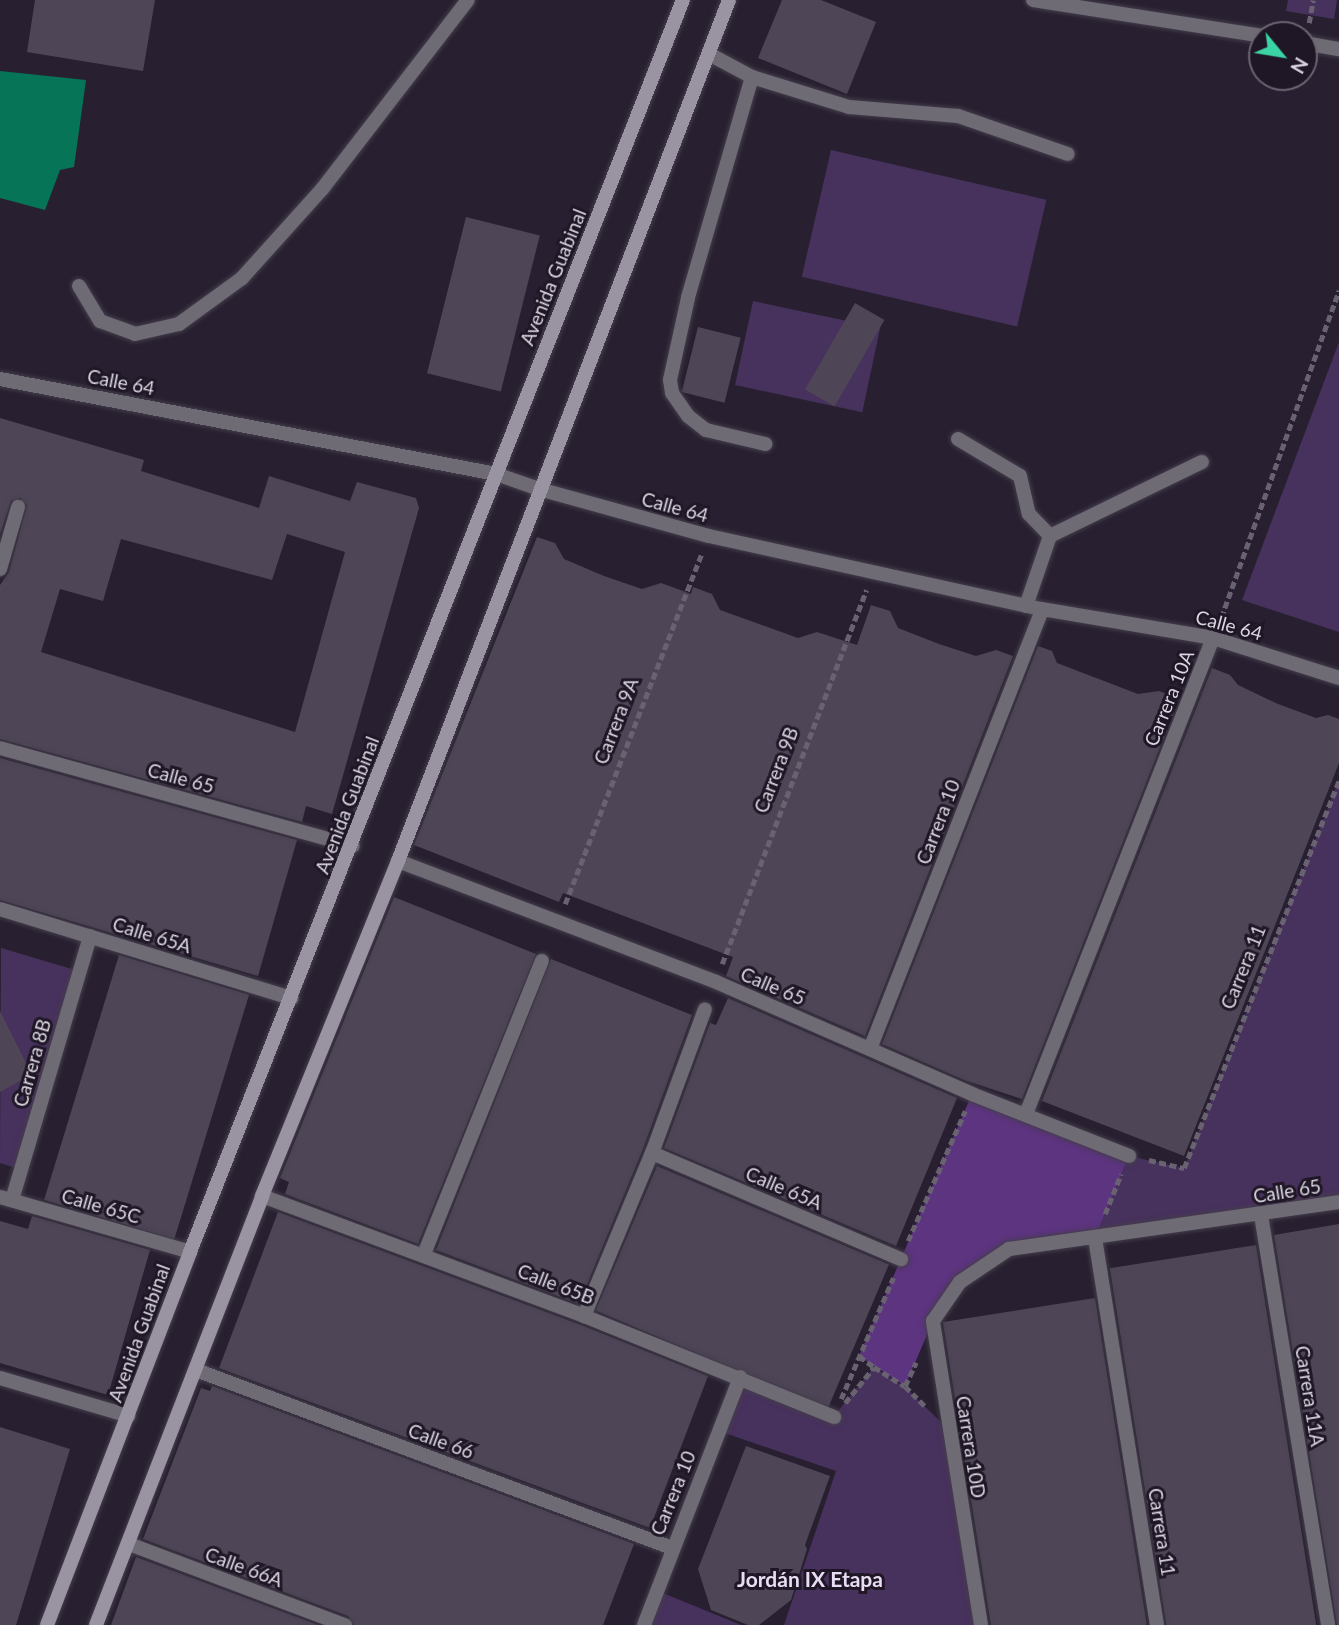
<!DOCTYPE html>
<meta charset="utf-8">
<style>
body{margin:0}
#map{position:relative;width:1339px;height:1625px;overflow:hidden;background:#282030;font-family:Lato,sans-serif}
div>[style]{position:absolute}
.green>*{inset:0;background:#47315d;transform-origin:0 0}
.forest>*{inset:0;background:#5c347f}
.water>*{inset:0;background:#067456}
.building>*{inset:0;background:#4e4657;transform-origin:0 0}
.path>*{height:4.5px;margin-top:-2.25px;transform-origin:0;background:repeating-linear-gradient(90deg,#696270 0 7px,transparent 0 10.5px)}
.roads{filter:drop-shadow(0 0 2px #443d4c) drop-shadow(0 0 2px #443d4c)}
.service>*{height:14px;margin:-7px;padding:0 7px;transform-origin:7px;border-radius:7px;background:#6f6b74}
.minor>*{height:14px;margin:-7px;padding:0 7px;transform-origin:7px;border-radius:7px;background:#6f6b74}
.secondary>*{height:14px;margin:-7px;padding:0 7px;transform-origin:7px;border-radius:7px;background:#9a93a1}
span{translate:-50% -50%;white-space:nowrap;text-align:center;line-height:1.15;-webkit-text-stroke:6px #1f1726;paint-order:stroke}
.street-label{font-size:19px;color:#dad5e0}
.neighbourhood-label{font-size:21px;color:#e8def4;font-weight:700}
.north{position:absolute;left:1248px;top:21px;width:70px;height:70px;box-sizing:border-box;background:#1f1726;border:2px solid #6a6370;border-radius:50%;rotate:120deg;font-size:19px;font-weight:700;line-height:28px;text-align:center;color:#dad5e0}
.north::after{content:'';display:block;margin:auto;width:24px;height:32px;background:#3bd4a4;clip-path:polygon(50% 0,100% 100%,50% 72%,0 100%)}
</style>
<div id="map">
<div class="green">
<i style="clip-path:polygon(1288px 0,1337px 0,1334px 19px,1286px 11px)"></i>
<i style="left:831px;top:150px;width:221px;height:130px;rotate:13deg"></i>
<i style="left:753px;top:301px;width:130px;height:86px;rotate:12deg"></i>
<i style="clip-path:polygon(1339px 342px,1339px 632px,1242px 600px)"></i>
<i style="clip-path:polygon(1339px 780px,1339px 1201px,1095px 1238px,1129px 1156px,1184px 1168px)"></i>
<i style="clip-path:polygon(1px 948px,75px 970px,16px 1168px,0 1163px)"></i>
<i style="clip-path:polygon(874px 1367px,905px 1387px,948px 1429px,981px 1625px,784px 1625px,836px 1471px,719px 1431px,740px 1377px,833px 1417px)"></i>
<i style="clip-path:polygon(658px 1591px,741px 1625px,644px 1625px)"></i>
</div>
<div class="forest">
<i style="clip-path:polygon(972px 1094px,1129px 1156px,1095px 1238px,1009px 1249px,960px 1282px,933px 1321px,905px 1386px,859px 1356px)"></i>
</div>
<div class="water">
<i style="clip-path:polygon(0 71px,86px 80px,74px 167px,60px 170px,45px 210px,0 198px)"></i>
</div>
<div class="building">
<i style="clip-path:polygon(35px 0,155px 0,143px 71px,27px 52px)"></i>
<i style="clip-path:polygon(782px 0,821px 0,876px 22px,847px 94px,758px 58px)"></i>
<i style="left:466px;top:217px;width:76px;height:161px;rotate:14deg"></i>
<i style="left:855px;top:303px;width:34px;height:100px;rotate:30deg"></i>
<i style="left:698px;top:327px;width:44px;height:67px;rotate:14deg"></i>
<i style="clip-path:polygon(evenodd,0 418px,144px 460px,141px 471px,259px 508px,269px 476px,350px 501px,357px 482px,416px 498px,419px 508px,332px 814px,306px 806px,302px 822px,0 739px,0 585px,9px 572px,27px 505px,20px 498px,11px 501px,0 534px,0 418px,287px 534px,345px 552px,295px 732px,41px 652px,60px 589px,103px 601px,121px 539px,272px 580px,287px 534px)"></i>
<i style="clip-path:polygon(537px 537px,555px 543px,564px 559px,604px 576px,642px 589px,661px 583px,691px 594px,693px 587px,712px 594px,720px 610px,798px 638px,817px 632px,857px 645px,871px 605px,890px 611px,898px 628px,939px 644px,976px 656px,996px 650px,1013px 656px,865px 1036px,726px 976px,733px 957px,563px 893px,559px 902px,414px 845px)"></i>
<i style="clip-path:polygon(1038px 646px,1052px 651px,1057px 663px,1138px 694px,1159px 691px,1179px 699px,1022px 1099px,964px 1080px,882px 1044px)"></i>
<i style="clip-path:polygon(1212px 668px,1230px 675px,1238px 685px,1278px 704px,1316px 718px,1328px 715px,1339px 719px,1339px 763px,1184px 1156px,1042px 1101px)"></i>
<i style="clip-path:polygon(0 758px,297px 840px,258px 976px,0 900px)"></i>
<i style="clip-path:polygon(394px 897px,536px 954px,418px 1244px,285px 1194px,289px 1182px,280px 1178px)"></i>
<i style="left:119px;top:955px;width:136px;height:256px;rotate:17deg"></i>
<i style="clip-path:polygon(551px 959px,692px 1015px,643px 1149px,579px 1304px,436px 1250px)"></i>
<i style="clip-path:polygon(728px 998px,957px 1098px,896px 1246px,664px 1148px,710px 1023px,716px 1025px)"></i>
<i style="clip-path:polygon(0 1011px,32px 1075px,0 1092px)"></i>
<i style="left:657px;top:1166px;width:252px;height:157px;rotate:23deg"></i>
<i style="clip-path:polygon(278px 1212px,581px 1325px,708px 1376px,650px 1528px,219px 1368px)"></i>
<i style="clip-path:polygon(32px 1216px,150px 1250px,108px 1395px,0 1363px,0 1221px,28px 1229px)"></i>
<i style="clip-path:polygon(1339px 1224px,1339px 1625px,1337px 1625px,1274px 1235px)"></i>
<i style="left:1256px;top:1245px;width:385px;height:148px;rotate:81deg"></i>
<i style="left:1095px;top:1298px;width:331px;height:154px;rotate:81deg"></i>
<i style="clip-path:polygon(212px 1386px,634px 1544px,603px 1625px,354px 1625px,348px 1616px,143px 1539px,201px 1388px,210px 1391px)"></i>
<i style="clip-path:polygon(0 1427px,70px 1449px,16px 1625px,0 1625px)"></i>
<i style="clip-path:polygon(746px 1446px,830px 1476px,805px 1545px,807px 1549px,791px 1600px,759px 1625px,748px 1625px,711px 1610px,698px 1569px)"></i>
<i style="clip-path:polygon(136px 1557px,318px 1625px,111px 1625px)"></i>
</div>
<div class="path">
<i style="left:1309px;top:23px;width:23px;rotate:-80deg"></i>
<i style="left:1221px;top:618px;width:348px;rotate:-70.2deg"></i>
<i style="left:565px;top:904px;width:377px;rotate:-68.7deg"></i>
<i style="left:722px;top:964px;width:401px;rotate:-68.9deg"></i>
<i style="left:1149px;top:1160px;width:36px;rotate:13deg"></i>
<i style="left:1184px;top:1168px;width:418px;rotate:-68.2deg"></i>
<i style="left:1105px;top:1214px;width:43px;rotate:-68.2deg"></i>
<i style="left:908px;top:1241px;width:142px;rotate:-66.3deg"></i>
<i style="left:859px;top:1356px;width:19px;rotate:36deg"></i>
<i style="left:905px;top:1386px;width:26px;rotate:-65deg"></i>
<i style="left:841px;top:1399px;width:132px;rotate:-66.7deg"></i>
<i style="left:845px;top:1403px;width:46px;rotate:-51.1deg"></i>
<i style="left:874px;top:1367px;width:36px;rotate:32deg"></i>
<i style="left:905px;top:1386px;width:28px;rotate:45deg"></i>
</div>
<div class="roads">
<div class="service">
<i style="left:709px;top:54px;width:49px;rotate:28.1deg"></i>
<i style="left:752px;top:77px;width:102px;rotate:17.2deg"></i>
<i style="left:849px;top:107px;width:109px;rotate:4.7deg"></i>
<i style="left:958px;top:116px;width:116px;rotate:19.1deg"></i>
<i style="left:752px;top:77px;width:230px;rotate:106.2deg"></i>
<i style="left:688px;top:298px;width:84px;rotate:102.4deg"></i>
<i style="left:670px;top:380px;width:13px;rotate:81deg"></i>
<i style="left:672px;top:393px;width:28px;rotate:55deg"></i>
<i style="left:688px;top:416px;width:23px;rotate:38deg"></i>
<i style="left:706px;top:430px;width:61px;rotate:13.3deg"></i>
<i style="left:958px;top:439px;width:72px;rotate:30.8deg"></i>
<i style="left:1020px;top:476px;width:39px;rotate:77deg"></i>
<i style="left:1029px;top:514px;width:30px;rotate:46deg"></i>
<i style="left:1026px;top:606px;width:74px;rotate:-71.1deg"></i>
<i style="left:1050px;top:536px;width:169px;rotate:-26deg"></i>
</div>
<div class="minor">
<i style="left:1033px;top:0;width:232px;rotate:8.9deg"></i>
<i style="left:1304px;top:43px;width:36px;rotate:10deg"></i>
<i style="left:79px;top:286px;width:41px;rotate:59deg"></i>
<i style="left:100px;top:321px;width:37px;rotate:20deg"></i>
<i style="left:135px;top:334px;width:45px;rotate:-12.8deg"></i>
<i style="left:179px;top:324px;width:78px;rotate:-36.1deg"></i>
<i style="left:242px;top:278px;width:121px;rotate:-48deg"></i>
<i style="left:323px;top:188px;width:237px;rotate:-52.4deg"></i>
<i style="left:0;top:379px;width:505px;rotate:10.84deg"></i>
<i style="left:496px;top:474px;width:46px;rotate:19.2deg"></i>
<i style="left:539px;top:489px;width:176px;rotate:15.5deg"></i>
<i style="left:709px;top:536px;width:341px;rotate:12.4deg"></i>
<i style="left:1042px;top:609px;width:173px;rotate:9.6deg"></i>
<i style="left:1213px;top:638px;width:132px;rotate:17.6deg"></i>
<i style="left:0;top:569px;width:65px;rotate:-73.8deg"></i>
<i style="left:0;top:748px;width:366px;rotate:15.5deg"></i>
<i style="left:398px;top:861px;width:340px;rotate:20.8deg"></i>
<i style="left:716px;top:982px;width:279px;rotate:23.6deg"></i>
<i style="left:972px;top:1094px;width:169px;rotate:21.5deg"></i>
<i style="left:0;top:909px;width:305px;rotate:17deg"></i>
<i style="left:870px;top:1049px;width:472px;rotate:-68.6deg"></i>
<i style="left:1026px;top:1114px;width:511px;rotate:-68.55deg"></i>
<i style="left:652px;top:1153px;width:271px;rotate:23.1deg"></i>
<i style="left:262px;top:1196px;width:344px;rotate:20.4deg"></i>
<i style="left:584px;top:1316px;width:270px;rotate:22deg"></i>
<i style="left:0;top:1197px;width:198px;rotate:16.1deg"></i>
<i style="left:12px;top:1200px;width:275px;rotate:-73.5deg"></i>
<i style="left:1261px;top:1215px;width:415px;rotate:80.7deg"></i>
<i style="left:1095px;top:1238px;width:392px;rotate:80.9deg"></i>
<i style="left:424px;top:1254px;width:316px;rotate:-68.1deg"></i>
<i style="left:584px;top:1316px;width:177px;rotate:-67.4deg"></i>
<i style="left:652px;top:1153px;width:153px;rotate:-69.8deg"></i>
<i style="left:196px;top:1370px;width:508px;rotate:20.5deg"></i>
<i style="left:0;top:1378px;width:134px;rotate:16.4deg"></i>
<i style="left:129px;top:1544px;width:231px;rotate:20.6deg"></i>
<i style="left:644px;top:1625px;width:266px;rotate:-68.8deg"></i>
<i style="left:981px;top:1625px;width:308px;rotate:-99deg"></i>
<i style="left:933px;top:1321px;width:47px;rotate:-55.3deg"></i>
<i style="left:960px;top:1282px;width:59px;rotate:-34deg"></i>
<i style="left:1009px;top:1249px;width:333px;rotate:-8.1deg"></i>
</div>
<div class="secondary">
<i style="left:47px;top:1625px;width:399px;rotate:-69deg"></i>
<i style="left:190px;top:1252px;width:1346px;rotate:-68.51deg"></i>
<i style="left:96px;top:1625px;width:460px;rotate:-68.8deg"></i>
<i style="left:262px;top:1196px;width:362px;rotate:-67.9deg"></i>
<i style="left:398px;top:861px;width:922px;rotate:-68.97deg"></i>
</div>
</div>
<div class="street-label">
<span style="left:553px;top:277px;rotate:-68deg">Avenida Guabinal</span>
<span style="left:121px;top:382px;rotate:11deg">Calle 64</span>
<span style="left:675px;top:507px;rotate:15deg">Calle 64</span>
<span style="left:1229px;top:625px;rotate:15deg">Calle 64</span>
<span style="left:1169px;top:698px;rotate:-68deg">Carrera 10A</span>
<span style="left:616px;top:721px;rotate:-69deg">Carrera 9A</span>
<span style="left:776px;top:770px;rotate:-69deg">Carrera 9B</span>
<span style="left:181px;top:778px;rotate:15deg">Calle 65</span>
<span style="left:347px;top:805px;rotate:-69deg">Avenida Guabinal</span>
<span style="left:938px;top:822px;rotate:-69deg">Carrera 10</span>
<span style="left:152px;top:935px;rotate:17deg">Calle 65A</span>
<span style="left:1243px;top:967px;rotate:-68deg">Carrera 11</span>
<span style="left:773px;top:986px;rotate:23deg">Calle 65</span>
<span style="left:32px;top:1063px;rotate:-74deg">Carrera 8B</span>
<span style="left:784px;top:1188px;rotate:23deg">Calle 65A</span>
<span style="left:1287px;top:1191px;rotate:-9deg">Calle 65</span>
<span style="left:101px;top:1206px;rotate:16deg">Calle 65C</span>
<span style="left:556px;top:1284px;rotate:21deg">Calle 65B</span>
<span style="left:139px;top:1333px;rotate:-70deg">Avenida Guabinal</span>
<span style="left:1310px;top:1396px;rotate:81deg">Carrera 11A</span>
<span style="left:441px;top:1441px;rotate:20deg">Calle 66</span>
<span style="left:971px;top:1447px;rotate:81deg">Carrera 10D</span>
<span style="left:673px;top:1493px;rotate:-68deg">Carrera 10</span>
<span style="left:1162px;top:1532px;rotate:81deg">Carrera 11</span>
<span style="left:244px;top:1567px;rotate:20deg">Calle 66A</span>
</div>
<div class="neighbourhood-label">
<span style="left:810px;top:1579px">Jordán IX Etapa</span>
</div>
<div class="north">N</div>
</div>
